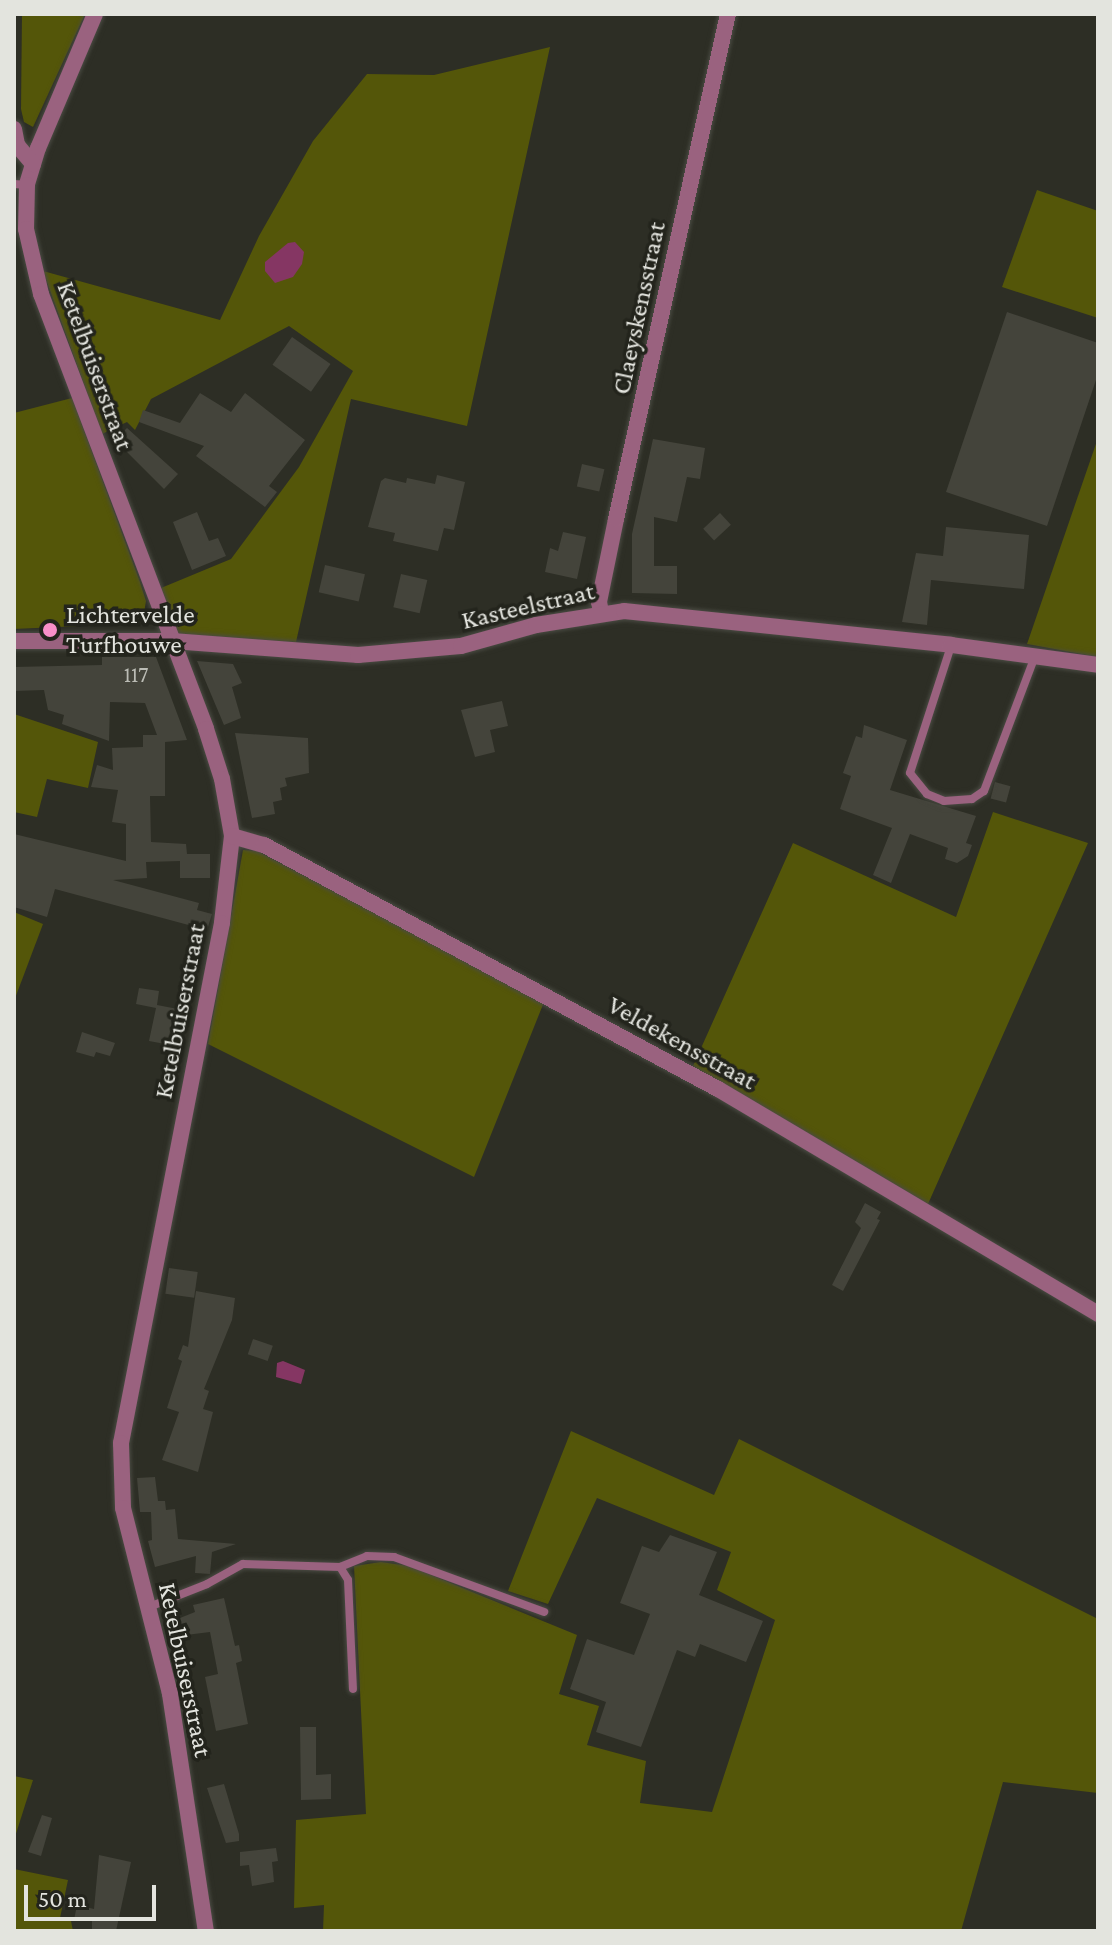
<!DOCTYPE html>
<style>
body{margin:0}
#map{position:relative;width:1112px;height:1945px;overflow:hidden;background:#2d2e25;font-family:"Crimson Pro",serif}
div>[style]{position:absolute}
.green>*{inset:0;background:#545609}
.water>*{inset:0;background:#853663}
.building>*{inset:0;background:#44443b;transform-origin:0 0}
.roads{filter:drop-shadow(0 0 2px #4a4b43) drop-shadow(0 0 2px #4a4b43)}
.service>*{height:8px;margin:-4px;padding:0 4px;transform-origin:4px;border-radius:4px;background:#9a627f}
.minor>*{height:16px;margin:-8px;padding:0 8px;transform-origin:8px;border-radius:8px;background:#9a627f}
.dots>*{width:22px;height:22px;translate:-50% -50%;box-sizing:border-box;border:4px solid #23241c;border-radius:50%}
span{translate:-50% -50%;white-space:nowrap;text-align:center;line-height:1.15;-webkit-text-stroke:7px #23241c;paint-order:stroke}
.number-label{font-size:22px;color:#bbbcb5}
.number-label span{-webkit-text-stroke-width:0}
.street-label{font-size:26px;color:#e3e4de}
.poi-label{font-size:26px;color:#e3e4de}
.left{translate:0 -50%;text-align:left}
.frame{position:absolute;inset:0;border:16px solid #e3e4de;pointer-events:none}
.scale{position:absolute;left:24px;top:1885px;width:132px;height:36px;box-sizing:border-box;border:4px solid #e3e4de;border-top:0;padding-left:10px;font-size:24px;line-height:28px;white-space:nowrap;color:#e3e4de;-webkit-text-stroke:6px #23241c;paint-order:stroke}
</style>
<div id="map">
<div class="green">
<i style="clip-path:polygon(22px 14px,85px 14px,33px 127px,24px 122px,21px 109px)"></i>
<i style="clip-path:polygon(550px 47px,467px 426px,351px 399px,296px 642px,177px 634px,161px 588px,231px 559px,299px 467px,353px 371px,289px 326px,151px 399px,135px 430px,127px 422px,102px 434px,43px 271px,220px 320px,259px 236px,313px 141px,367px 74px,434px 75px)"></i>
<i style="clip-path:polygon(1037px 190px,1098px 211px,1098px 318px,1002px 287px)"></i>
<i style="clip-path:polygon(72px 398px,140px 582px,146px 601px,144px 613px,124px 624px,14px 629px,14px 413px)"></i>
<i style="clip-path:polygon(1098px 438px,1098px 657px,1027px 644px)"></i>
<i style="clip-path:polygon(14px 714px,98px 742px,88px 788px,47px 779px,37px 817px,14px 812px)"></i>
<i style="clip-path:polygon(993px 812px,1088px 843px,928px 1204px,693px 1066px,793px 843px,956px 917px)"></i>
<i style="clip-path:polygon(243px 850px,257px 851px,544px 1002px,474px 1177px,208px 1044px)"></i>
<i style="clip-path:polygon(14px 912px,43px 924px,14px 1001px)"></i>
<i style="clip-path:polygon(571px 1431px,714px 1495px,739px 1439px,1098px 1619px,1098px 1793px,1003px 1782px,961px 1931px,323px 1931px,324px 1905px,294px 1908px,296px 1820px,366px 1814px,354px 1566px,381px 1562px,409px 1566px,577px 1635px,559px 1694px,599px 1706px,587px 1745px,646px 1761px,640px 1803px,712px 1812px,775px 1620px,717px 1590px,731px 1552px,597px 1498px,548px 1604px,508px 1591px)"></i>
<i style="clip-path:polygon(14px 1776px,33px 1780px,14px 1840px)"></i>
<i style="clip-path:polygon(14px 1869px,68px 1880px,60px 1918px,71px 1921px,73px 1931px,14px 1931px)"></i>
</div>
<div class="water">
<i style="clip-path:polygon(295px 242px,304px 252px,302px 264px,293px 277px,275px 283px,265px 271px,265px 262px,288px 243px)"></i>
<i style="clip-path:polygon(283px 1361px,305px 1370px,301px 1384px,276px 1377px,277px 1363px)"></i>
</div>
<div class="building">
<i style="clip-path:polygon(1007px 312px,1098px 343px,1098px 374px,1047px 526px,946px 492px)"></i>
<i style="left:292px;top:337px;width:47px;height:34px;rotate:35deg"></i>
<i style="clip-path:polygon(200px 393px,231px 412px,245px 393px,305px 440px,269px 486px,277px 492px,265px 507px,196px 456px,204px 446px,139px 422px,143px 410px,180px 423px)"></i>
<i style="clip-path:polygon(127px 428px,178px 474px,164px 489px,115px 440px)"></i>
<i style="clip-path:polygon(653px 439px,705px 448px,700px 479px,687px 477px,677px 522px,654px 517px,654px 566px,677px 566px,677px 594px,632px 593px,632px 534px)"></i>
<i style="left:582px;top:464px;width:23px;height:23px;rotate:13deg"></i>
<i style="clip-path:polygon(437px 475px,465px 482px,454px 530px,444px 528px,438px 551px,393px 541px,395px 533px,368px 527px,381px 481px,385px 478px,406px 483px,407px 478px,435px 484px)"></i>
<i style="clip-path:polygon(197px 512px,209px 541px,218px 538px,226px 556px,192px 570px,173px 522px)"></i>
<i style="left:720px;top:513px;width:16px;height:23px;rotate:47deg"></i>
<i style="clip-path:polygon(946px 527px,1029px 535px,1024px 589px,931px 580px,927px 625px,902px 622px,916px 553px,943px 556px)"></i>
<i style="clip-path:polygon(563px 532px,586px 537px,577px 579px,545px 572px,550px 548px,558px 551px)"></i>
<i style="left:325px;top:565px;width:41px;height:28px;rotate:13deg"></i>
<i style="left:401px;top:574px;width:27px;height:34px;rotate:13deg"></i>
<i style="clip-path:polygon(102px 657px,156px 657px,187px 740px,165px 742px,165px 796px,150px 796px,151px 842px,186px 844px,187px 854px,210px 854px,210px 878px,180px 878px,180px 861px,146px 862px,147px 878px,113px 880px,199px 903px,197px 910px,212px 914px,207px 930px,55px 889px,47px 917px,14px 907px,14px 834px,126px 861px,126px 824px,112px 822px,118px 790px,91px 787px,97px 765px,113px 770px,112px 748px,143px 747px,143px 735px,157px 735px,145px 703px,110px 702px,109px 741px,62px 724px,64px 715px,48px 710px,44px 690px,14px 691px,14px 667px,102px 665px)"></i>
<i style="clip-path:polygon(197px 661px,233px 664px,242px 683px,232px 687px,241px 718px,224px 725px)"></i>
<i style="clip-path:polygon(502px 701px,508px 726px,490px 730px,495px 752px,475px 757px,461px 710px)"></i>
<i style="clip-path:polygon(864px 725px,907px 740px,890px 790px,976px 816px,966px 843px,972px 845px,968px 856px,957px 863px,945px 859px,948px 848px,910px 834px,891px 883px,873px 875px,892px 828px,840px 809px,851px 776px,843px 773px,856px 736px,862px 738px)"></i>
<i style="clip-path:polygon(235px 733px,308px 738px,309px 773px,285px 778px,287px 786px,280px 788px,282px 800px,273px 802px,275px 814px,252px 818px)"></i>
<i style="left:995px;top:782px;width:16px;height:17px;rotate:15deg"></i>
<i style="clip-path:polygon(139px 988px,159px 991px,157px 1005px,183px 1010px,176px 1046px,149px 1041px,156px 1008px,136px 1004px)"></i>
<i style="clip-path:polygon(82px 1032px,115px 1043px,110px 1056px,96px 1052px,94px 1057px,76px 1052px)"></i>
<i style="clip-path:polygon(865px 1203px,881px 1212px,877px 1219px,880px 1220px,843px 1291px,832px 1285px,861px 1228px,855px 1222px)"></i>
<i style="left:169px;top:1268px;width:29px;height:26px;rotate:8deg"></i>
<i style="clip-path:polygon(196px 1291px,235px 1298px,232px 1320px,204px 1389px,209px 1391px,203px 1409px,213px 1412px,198px 1472px,162px 1460px,179px 1412px,167px 1408px,182px 1361px,178px 1359px,183px 1345px,188px 1347px)"></i>
<i style="left:253px;top:1339px;width:21px;height:16px;rotate:19deg"></i>
<i style="clip-path:polygon(155px 1477px,158px 1501px,165px 1501px,166px 1510px,175px 1509px,178px 1539px,236px 1544px,212px 1552px,210px 1574px,195px 1573px,196px 1556px,155px 1567px,148px 1541px,152px 1540px,151px 1512px,140px 1512px,137px 1478px)"></i>
<i style="clip-path:polygon(670px 1535px,717px 1552px,699px 1595px,763px 1621px,746px 1662px,700px 1644px,695px 1657px,677px 1650px,641px 1747px,596px 1732px,606px 1702px,570px 1689px,587px 1639px,634px 1655px,650px 1614px,620px 1603px,642px 1546px,659px 1552px)"></i>
<i style="clip-path:polygon(224px 1598px,235px 1646px,239px 1645px,242px 1661px,236px 1663px,248px 1724px,216px 1731px,205px 1677px,218px 1674px,210px 1632px,178px 1636px,175px 1620px,195px 1612px,193px 1605px)"></i>
<i style="clip-path:polygon(300px 1727px,316px 1727px,316px 1775px,331px 1774px,331px 1799px,301px 1800px)"></i>
<i style="clip-path:polygon(224px 1784px,239px 1834px,239px 1841px,226px 1843px,210px 1797px,207px 1788px)"></i>
<i style="clip-path:polygon(42px 1815px,52px 1818px,41px 1856px,28px 1852px)"></i>
<i style="clip-path:polygon(276px 1848px,278px 1861px,272px 1862px,274px 1882px,252px 1886px,249px 1865px,240px 1866px,240px 1852px)"></i>
<i style="clip-path:polygon(99px 1855px,131px 1862px,116px 1931px,92px 1931px,92px 1921px,74px 1920px,77px 1905px,94px 1909px)"></i>
</div>
<div class="roads">
<div class="service">
<i style="left:14px;top:184px;width:13px;rotate:4deg"></i>
<i style="left:951px;top:646px;width:133px;rotate:107.9deg"></i>
<i style="left:910px;top:773px;width:27px;rotate:51deg"></i>
<i style="left:927px;top:794px;width:18px;rotate:22deg"></i>
<i style="left:944px;top:801px;width:28px;rotate:-4deg"></i>
<i style="left:972px;top:799px;width:14px;rotate:-34deg"></i>
<i style="left:984px;top:791px;width:144px;rotate:-69.3deg"></i>
<i style="left:340px;top:1567px;width:15px;rotate:58deg"></i>
<i style="left:348px;top:1580px;width:109px;rotate:87.4deg"></i>
<i style="left:149px;top:1607px;width:62px;rotate:-21.6deg"></i>
<i style="left:207px;top:1584px;width:41px;rotate:-29.1deg"></i>
<i style="left:243px;top:1564px;width:97px;rotate:1.8deg"></i>
<i style="left:340px;top:1567px;width:29px;rotate:-22deg"></i>
<i style="left:367px;top:1556px;width:27px;rotate:2deg"></i>
<i style="left:394px;top:1557px;width:160px;rotate:20.1deg"></i>
</div>
<div class="minor">
<i style="left:95px;top:14px;width:146px;rotate:113deg"></i>
<i style="left:38px;top:148px;width:39px;rotate:107deg"></i>
<i style="left:27px;top:185px;width:44px;rotate:91.3deg"></i>
<i style="left:26px;top:229px;width:67px;rotate:77deg"></i>
<i style="left:41px;top:294px;width:465px;rotate:69.2deg"></i>
<i style="left:206px;top:729px;width:52px;rotate:72.3deg"></i>
<i style="left:222px;top:779px;width:58px;rotate:80deg"></i>
<i style="left:232px;top:836px;width:88px;rotate:96.6deg"></i>
<i style="left:222px;top:923px;width:530px;rotate:100.99deg"></i>
<i style="left:121px;top:1443px;width:65px;rotate:88.2deg"></i>
<i style="left:123px;top:1508px;width:192px;rotate:75.8deg"></i>
<i style="left:170px;top:1694px;width:240px;rotate:81.4deg"></i>
<i style="left:14px;top:129px;width:16px;rotate:79deg"></i>
<i style="left:17px;top:145px;width:25px;rotate:50deg"></i>
<i style="left:601px;top:612px;width:10px;rotate:-101deg"></i>
<i style="left:599px;top:602px;width:85px;rotate:-78.4deg"></i>
<i style="left:616px;top:519px;width:517px;rotate:-77.5deg"></i>
<i style="left:14px;top:641px;width:158px"></i>
<i style="left:172px;top:641px;width:187px;rotate:4.3deg"></i>
<i style="left:358px;top:655px;width:103px;rotate:-5deg"></i>
<i style="left:461px;top:646px;width:78px;rotate:-15.6deg"></i>
<i style="left:536px;top:625px;width:89px;rotate:-9deg"></i>
<i style="left:624px;top:611px;width:329px;rotate:5.9deg"></i>
<i style="left:951px;top:645px;width:148px;rotate:7.7deg"></i>
<i style="left:232px;top:836px;width:33px;rotate:16deg"></i>
<i style="left:264px;top:845px;width:515px;rotate:28.26deg"></i>
<i style="left:718px;top:1089px;width:442px;rotate:30.6deg"></i>
</div>
</div>
<div class="dots">
<i style="left:50px;top:630px;background:#f98fc9"></i>
</div>
<div class="number-label">
<span style="left:136px;top:675px">117</span>
</div>
<div class="street-label">
<span style="left:639px;top:308px;rotate:-78deg">Claeyskensstraat</span>
<span style="left:95px;top:366px;rotate:70deg">Ketelbuiserstraat</span>
<span style="left:528px;top:606px;rotate:-13deg">Kasteelstraat</span>
<span style="left:180px;top:1011px;rotate:-79deg">Ketelbuiserstraat</span>
<span style="left:682px;top:1043px;rotate:29deg">Veldekensstraat</span>
<span style="left:185px;top:1670px;rotate:78deg">Ketelbuiserstraat</span>
</div>
<div class="poi-label">
<span class="left" style="left:66px;top:630px">Lichtervelde<br>Turfhouwe</span>
</div>
<div class="frame"></div>
<div class="scale">50 m</div>
</div>
